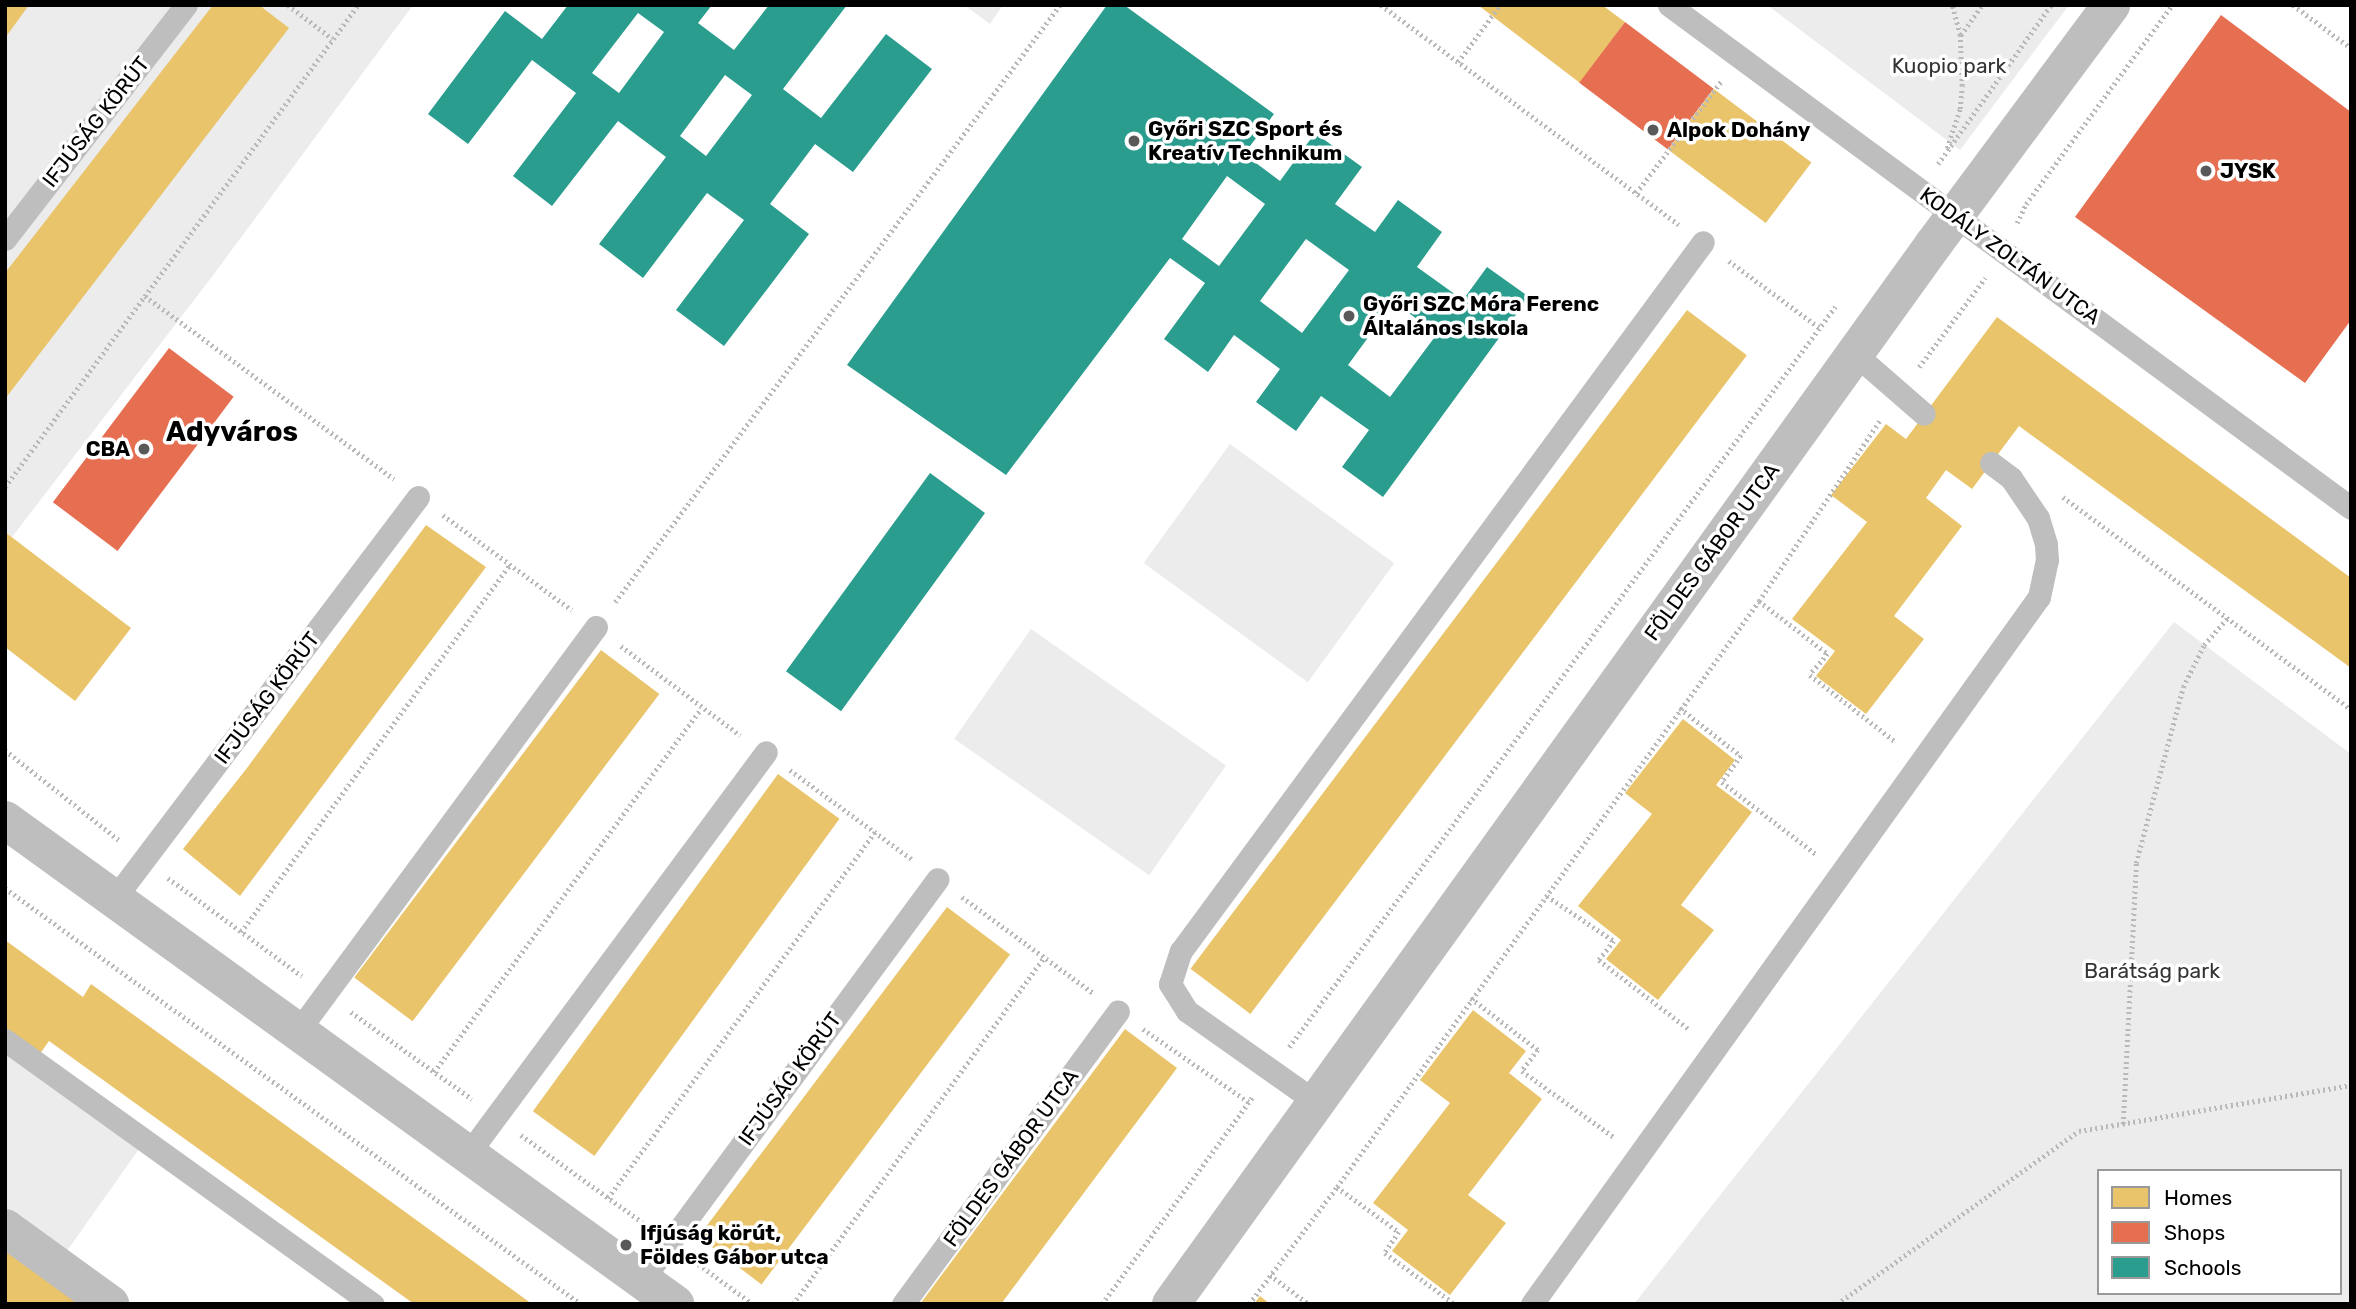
<!DOCTYPE html>
<meta charset="utf-8">
<style>
body{margin:0}
#map{position:relative;width:2356px;height:1309px;overflow:hidden;background:#fff;font-family:Rubik,sans-serif}
div>[style]{position:absolute}
.green>*{inset:0;background:#ececec;transform-origin:0 0}
.homes>*{inset:0;background:#e9c46a;transform-origin:0 0}
.shops>*{inset:0;background:#e76f51;transform-origin:0 0}
.schools>*{inset:0;background:#2a9d8f;transform-origin:0 0}
.path>*{height:4.5px;margin-top:-2.25px;transform-origin:0;background:repeating-linear-gradient(90deg,#b9b9b9 0 2px,transparent 0 5.5px)}
.service>*{height:23px;margin:-11.5px;padding:0 11.5px;transform-origin:11.5px;border-radius:11.5px;background:#bebebe}
.minor>*{height:38px;margin:-19px;padding:0 19px;transform-origin:19px;border-radius:19px;background:#bebebe}
.tertiary>*{height:38px;margin:-19px;padding:0 19px;transform-origin:19px;border-radius:19px;background:#bebebe}
.dots>*{width:19px;height:19px;translate:-50% -50%;box-sizing:border-box;border:4px solid #fff;border-radius:50%}
span{translate:-50% -50%;white-space:nowrap;text-align:center;line-height:1.15;-webkit-text-stroke:7px #fff;paint-order:stroke}
.park-label{font-size:21px;color:#333}
.street-label{font-size:21px;color:#000}
.poi-label{font-size:21px;color:#000;font-weight:700}
.left{translate:0 -50%;text-align:left}
.right{translate:-100% -50%;text-align:right}
.district-label{font-size:28px;color:#000;font-weight:700}
.frame{position:absolute;inset:0;border:7px solid #000;pointer-events:none}
.legend{position:absolute;left:2097px;top:1169px;width:245px;height:126px;box-sizing:border-box;background:#fff;border:2px solid #999;margin:0;padding:9px 12px;list-style:none;font-size:21px;color:#000}
.legend li{display:flex;align-items:center;gap:14px;height:35px}
.legend b{width:35px;border:2px solid #999}
</style>
<div id="map">
<div class="green">
<i style="clip-path:polygon(5px 5px,413px 5px,211px 278px,12px 537px,5px 532px)"></i>
<i style="clip-path:polygon(964px 5px,1003px 5px,990px 24px)"></i>
<i style="clip-path:polygon(1767px 5px,2069px 5px,1960px 150px)"></i>
<i style="left:1230px;top:444px;width:203px;height:147px;rotate:36deg"></i>
<i style="clip-path:polygon(evenodd,2174px 622px,2351px 754px,2351px 1304px,1634px 1304px,2174px 622px,2099px 1171px,2340px 1171px,2340px 1293px,2099px 1293px,2099px 1171px)"></i>
<i style="left:1031px;top:629px;width:238px;height:134px;rotate:35deg"></i>
<i style="clip-path:polygon(5px 1052px,139px 1149px,57px 1265px,5px 1243px)"></i>
</div>
<div class="homes">
<i style="clip-path:polygon(5px 5px,29px 5px,5px 38px)"></i>
<i style="clip-path:polygon(213px 5px,259px 5px,289px 28px,5px 399px,5px 273px)"></i>
<i style="clip-path:polygon(1478px 5px,1602px 5px,1625px 22px,1580px 83px)"></i>
<i style="left:1714px;top:89px;width:122px;height:76px;rotate:37deg"></i>
<i style="left:1687px;top:310px;width:75px;height:825px;rotate:37deg"></i>
<i style="clip-path:polygon(1997px 317px,2351px 578px,2351px 668px,2019px 426px,1972px 489px,1946px 470px,1926px 498px,1962px 526px,1894px 616px,1924px 639px,1866px 714px,1816px 676px,1835px 651px,1792px 619px,1867px 522px,1831px 495px,1886px 424px,1906px 439px)"></i>
<i style="clip-path:polygon(426px 525px,486px 567px,240px 896px,183px 849px,247px 768px)"></i>
<i style="clip-path:polygon(5px 532px,131px 628px,75px 701px,5px 647px)"></i>
<i style="left:601px;top:650px;width:73px;height:410px;rotate:37deg"></i>
<i style="clip-path:polygon(1683px 719px,1735px 760px,1716px 785px,1752px 812px,1681px 905px,1714px 930px,1658px 1000px,1606px 959px,1621px 940px,1578px 906px,1652px 814px,1625px 793px)"></i>
<i style="left:778px;top:774px;width:76px;height:417px;rotate:36deg"></i>
<i style="left:947px;top:907px;width:79px;height:413px;rotate:37deg"></i>
<i style="clip-path:polygon(5px 940px,83px 997px,91px 984px,532px 1304px,414px 1304px,49px 1041px,37px 1058px,5px 1034px)"></i>
<i style="clip-path:polygon(1473px 1010px,1526px 1051px,1509px 1073px,1542px 1099px,1468px 1195px,1506px 1223px,1450px 1295px,1392px 1251px,1408px 1230px,1373px 1203px,1450px 1103px,1420px 1080px)"></i>
<i style="clip-path:polygon(1125px 1029px,1177px 1068px,1001px 1304px,920px 1304px)"></i>
<i style="clip-path:polygon(5px 1243px,82px 1304px,5px 1304px)"></i>
<i style="clip-path:polygon(1260px 1296px,1270px 1304px,1254px 1304px)"></i>
</div>
<div class="shops">
<i style="clip-path:polygon(2221px 15px,2351px 112px,2351px 320px,2305px 383px,2075px 217px)"></i>
<i style="left:1625px;top:22px;width:111px;height:76px;rotate:37deg"></i>
<i style="left:169px;top:348px;width:81px;height:193px;rotate:37deg"></i>
</div>
<div class="schools">
<i style="clip-path:polygon(evenodd,568px 5px,712px 5px,698px 23px,734px 50px,769px 5px,847px 5px,783px 89px,821px 118px,886px 34px,932px 69px,853px 172px,815px 144px,770px 204px,809px 234px,724px 346px,676px 310px,744px 220px,707px 193px,643px 278px,599px 244px,666px 157px,618px 121px,552px 206px,513px 176px,576px 93px,532px 60px,468px 144px,428px 114px,505px 11px,542px 39px,568px 5px,638px 13px,664px 32px,619px 93px,592px 73px,638px 13px,568px 5px,725px 75px,752px 95px,706px 156px,680px 136px,725px 75px)"></i>
<i style="clip-path:polygon(evenodd,1107px 5px,1124px 5px,1274px 114px,1244px 154px,1280px 181px,1315px 133px,1362px 167px,1335px 204px,1375px 232px,1398px 200px,1442px 232px,1417px 267px,1463px 300px,1487px 267px,1529px 297px,1383px 497px,1342px 467px,1369px 430px,1321px 396px,1296px 431px,1256px 402px,1280px 369px,1234px 335px,1208px 372px,1164px 339px,1205px 283px,1170px 258px,1006px 475px,847px 365px,1107px 5px,1227px 176px,1265px 204px,1219px 266px,1182px 239px,1227px 176px,1107px 5px,1306px 239px,1349px 270px,1302px 333px,1260px 301px,1306px 239px,1107px 5px,1394px 302px,1437px 334px,1390px 397px,1348px 365px,1394px 302px)"></i>
<i style="left:930px;top:473px;width:68px;height:245px;rotate:36deg"></i>
</div>
<div class="path">
<i style="left:288px;top:5px;width:56px;rotate:37.1deg"></i>
<i style="left:1381px;top:5px;width:370px;rotate:36.4deg"></i>
<i style="left:2293px;top:5px;width:72px;rotate:36.6deg"></i>
<i style="left:1961px;top:35px;width:37px;rotate:-55deg"></i>
<i style="left:1458px;top:62px;width:71px;rotate:-53.6deg"></i>
<i style="left:1947px;top:148px;width:41px;rotate:-71.6deg"></i>
<i style="left:1960px;top:109px;width:23px;rotate:-85deg"></i>
<i style="left:1962px;top:86px;width:51px;rotate:-92.2deg"></i>
<i style="left:1960px;top:35px;width:31px;rotate:-105deg"></i>
<i style="left:1938px;top:164px;width:195px;rotate:-54.6deg"></i>
<i style="left:1636px;top:193px;width:142px;rotate:-52.7deg"></i>
<i style="left:2017px;top:223px;width:21px;rotate:-65deg"></i>
<i style="left:2026px;top:204px;width:247px;rotate:-53.7deg"></i>
<i style="left:1729px;top:261px;width:113px;rotate:36.4deg"></i>
<i style="left:145px;top:296px;width:309px;rotate:36.3deg"></i>
<i style="left:1919px;top:367px;width:111px;rotate:-53.4deg"></i>
<i style="left:5px;top:487px;width:597px;rotate:-53.78deg"></i>
<i style="left:2063px;top:497px;width:358px;rotate:36.4deg"></i>
<i style="left:443px;top:515px;width:160px;rotate:36.4deg"></i>
<i style="left:1759px;top:601px;width:87px;rotate:37.5deg"></i>
<i style="left:1828px;top:654px;width:28px;rotate:131deg"></i>
<i style="left:1810px;top:675px;width:109px;rotate:37.9deg"></i>
<i style="left:615px;top:602px;width:745px;rotate:-53.3deg"></i>
<i style="left:621px;top:646px;width:149px;rotate:36.8deg"></i>
<i style="left:1680px;top:708px;width:78px;rotate:38.2deg"></i>
<i style="left:1741px;top:756px;width:32px;rotate:126deg"></i>
<i style="left:1722px;top:782px;width:120px;rotate:37.5deg"></i>
<i style="left:5px;top:750px;width:145px;rotate:38.3deg"></i>
<i style="left:790px;top:770px;width:152px;rotate:36.2deg"></i>
<i style="left:168px;top:878px;width:166px;rotate:36.2deg"></i>
<i style="left:5px;top:888px;width:711px;rotate:35.84deg"></i>
<i style="left:1547px;top:896px;width:81px;rotate:33.9deg"></i>
<i style="left:1614px;top:941px;width:24px;rotate:128deg"></i>
<i style="left:1599px;top:960px;width:115px;rotate:37.6deg"></i>
<i style="left:962px;top:897px;width:162px;rotate:36.2deg"></i>
<i style="left:241px;top:932px;width:456px;rotate:-53.8deg"></i>
<i style="left:1471px;top:998px;width:85px;rotate:37.8deg"></i>
<i style="left:1538px;top:1050px;width:26px;rotate:127deg"></i>
<i style="left:1522px;top:1071px;width:113px;rotate:35.7deg"></i>
<i style="left:351px;top:1012px;width:149px;rotate:35.7deg"></i>
<i style="left:1143px;top:1029px;width:129px;rotate:34.6deg"></i>
<i style="left:1289px;top:1047px;width:920px;rotate:-53.58deg"></i>
<i style="left:434px;top:1072px;width:451px;rotate:-53.7deg"></i>
<i style="left:2123px;top:1124px;width:261px;rotate:-87.1deg"></i>
<i style="left:2136px;top:863px;width:182px;rotate:-75deg"></i>
<i style="left:2183px;top:687px;width:47px;rotate:-63.4deg"></i>
<i style="left:2204px;top:645px;width:37px;rotate:-49deg"></i>
<i style="left:521px;top:1135px;width:153px;rotate:35.7deg"></i>
<i style="left:1337px;top:1187px;width:77px;rotate:36deg"></i>
<i style="left:1399px;top:1232px;width:25px;rotate:124deg"></i>
<i style="left:1385px;top:1253px;width:87px;rotate:36.1deg"></i>
<i style="left:608px;top:1198px;width:453px;rotate:-53.9deg"></i>
<i style="left:694px;top:1261px;width:73px;rotate:36.1deg"></i>
<i style="left:1270px;top:1275px;width:49px;rotate:36.6deg"></i>
<i style="left:793px;top:1304px;width:428px;rotate:-54.1deg"></i>
<i style="left:1102px;top:1304px;width:257px;rotate:-54deg"></i>
<i style="left:1249px;top:1304px;width:146px;rotate:-53.1deg"></i>
<i style="left:1337px;top:1187px;width:722px;rotate:-54.24deg"></i>
<i style="left:1759px;top:601px;width:219px;rotate:-56.2deg"></i>
<i style="left:1837px;top:1304px;width:297px;rotate:-35.6deg"></i>
<i style="left:2079px;top:1131px;width:276px;rotate:-9.6deg"></i>
</div>
<div class="service">
<i style="left:1669px;top:5px;width:847px;rotate:36.41deg"></i>
<i style="left:5px;top:239px;width:296px;rotate:-52.3deg"></i>
<i style="left:1855px;top:354px;width:91px;rotate:41deg"></i>
<i style="left:114px;top:899px;width:504px;rotate:-52.9deg"></i>
<i style="left:298px;top:1031px;width:502px;rotate:-53.59deg"></i>
<i style="left:5px;top:1040px;width:453px;rotate:35.7deg"></i>
<i style="left:1316px;top:1102px;width:158px;rotate:-144.8deg"></i>
<i style="left:1187px;top:1011px;width:32px;rotate:-122deg"></i>
<i style="left:1170px;top:984px;width:35px;rotate:-72deg"></i>
<i style="left:1181px;top:951px;width:880px;rotate:-53.64deg"></i>
<i style="left:468px;top:1154px;width:500px;rotate:-53.45deg"></i>
<i style="left:642px;top:1280px;width:498px;rotate:-53.6deg"></i>
<i style="left:903px;top:1304px;width:363px;rotate:-53.7deg"></i>
<i style="left:1532px;top:1304px;width:870px;rotate:-54.36deg"></i>
<i style="left:2039px;top:597px;width:38px;rotate:-78deg"></i>
<i style="left:2047px;top:560px;width:16px;rotate:-94deg"></i>
<i style="left:2046px;top:544px;width:27px;rotate:-107deg"></i>
<i style="left:2038px;top:518px;width:48px;rotate:-124deg"></i>
<i style="left:2011px;top:478px;width:25px;rotate:-143deg"></i>
</div>
<div class="minor">
<i style="left:5px;top:1228px;width:130px;rotate:35.9deg"></i>
<i style="left:1171px;top:1304px;width:1305px;rotate:-54.26deg"></i>
<i style="left:1933px;top:245px;width:299px;rotate:-53.4deg"></i>
</div>
<div class="tertiary">
<i style="left:5px;top:820px;width:827px;rotate:35.84deg"></i>
</div>
<div class="dots">
<i style="left:1653px;top:130px;background:#595959"></i>
<i style="left:1134px;top:141px;background:#595959"></i>
<i style="left:2206px;top:171px;background:#595959"></i>
<i style="left:1349px;top:316px;background:#595959"></i>
<i style="left:144px;top:449px;background:#595959"></i>
<i style="left:626px;top:1245px;background:#595959"></i>
</div>
<div class="park-label">
<span style="left:1949px;top:66px">Kuopio park</span>
<span style="left:2152px;top:971px">Barátság park</span>
</div>
<div class="street-label">
<span style="left:96px;top:122px;rotate:-52deg">IFJÚSÁG KÖRÚT</span>
<span style="left:2010px;top:256px;rotate:36deg">KODÁLY ZOLTÁN UTCA</span>
<span style="left:1712px;top:552px;rotate:-54deg">FÖLDES GÁBOR UTCA</span>
<span style="left:267px;top:698px;rotate:-53deg">IFJÚSÁG KÖRÚT</span>
<span style="left:790px;top:1079px;rotate:-54deg">IFJÚSÁG KÖRÚT</span>
<span style="left:1011px;top:1158px;rotate:-54deg">FÖLDES GÁBOR UTCA</span>
</div>
<div class="poi-label">
<span class="left" style="left:1148px;top:141px">Győri SZC Sport és<br>Kreatív Technikum</span>
<span class="left" style="left:1667px;top:130px">Alpok Dohány</span>
<span class="left" style="left:2220px;top:171px">JYSK</span>
<span class="left" style="left:1363px;top:316px">Győri SZC Móra Ferenc<br>Általános Iskola</span>
<span class="right" style="left:130px;top:449px">CBA</span>
<span class="left" style="left:640px;top:1245px">Ifjúság körút,<br>Földes Gábor utca</span>
</div>
<div class="district-label">
<span style="left:232px;top:432px">Adyváros</span>
</div>
<div class="frame"></div>
<ul class="legend">
<li><b style="height:19px;background:#e9c46a"></b>Homes</li>
<li><b style="height:19px;background:#e76f51"></b>Shops</li>
<li><b style="height:19px;background:#2a9d8f"></b>Schools</li>
</ul>
</div>
